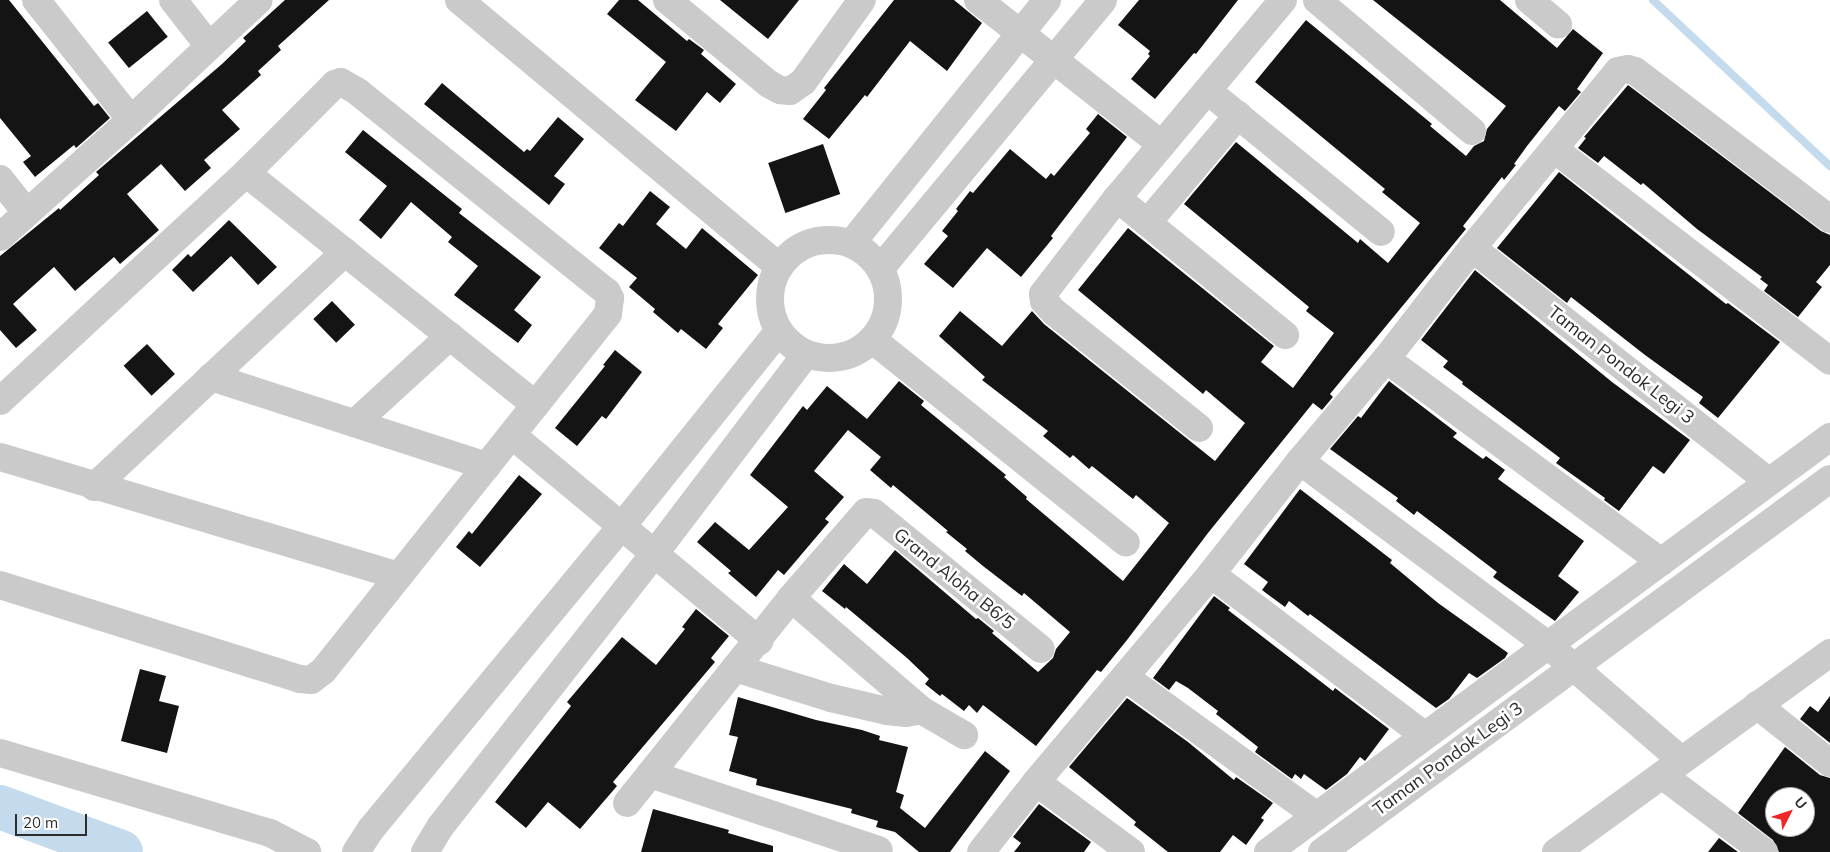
<!DOCTYPE html>
<style>
body{margin:0}
#map{position:relative;width:1830px;height:852px;overflow:hidden;background:#fff;font-family:Mulish,sans-serif}
div>[style]{position:absolute}
.stream>*{height:8px;margin:-4px;padding:0 4px;transform-origin:4px;border-radius:4px;background:#c4daed}
.river>*{height:44px;margin:-22px;padding:0 22px;transform-origin:22px;border-radius:22px;background:#c4daed}
.building>*{inset:0;background:#141414;transform-origin:0 0}
.minor>*{height:28px;margin:-14px;padding:0 14px;transform-origin:14px;border-radius:14px;background:#cacaca}
.minor>.ring{margin:-14px;padding:0;box-sizing:content-box;background:none;border:28px solid #cacaca;border-radius:50%}
span{translate:-50% -50%;white-space:nowrap;text-align:center;line-height:1.15;-webkit-text-stroke:5px #fff;paint-order:stroke}
.street-label{font-size:18px;color:#2d2d2d}
.north{position:absolute;left:1765px;top:787px;width:50px;height:50px;box-sizing:border-box;background:#fff;border:1px solid #ababab;border-radius:50%;rotate:49deg;font-size:14px;font-weight:700;line-height:20px;text-align:center;color:#2d2d2d}
.north::after{content:'';display:block;margin:auto;width:18px;height:22px;background:#ef2624;clip-path:polygon(50% 0,100% 100%,50% 72%,0 100%)}
.scale{position:absolute;left:15px;top:814px;width:72px;height:22px;box-sizing:border-box;border:2px solid #2d2d2d;border-top:0;padding-left:6px;font-size:15px;line-height:18px;white-space:nowrap;color:#2d2d2d;-webkit-text-stroke:4px #fff;paint-order:stroke}
</style>
<div id="map">
<div class="stream">
<i style="left:1653px;top:0;width:243px;rotate:43.2deg"></i>
</div>
<div class="river">
<i style="left:0;top:807px;width:129px;rotate:20.4deg"></i>
</div>
<div class="building">
<i style="clip-path:polygon(0 0,9px 0,94px 106px,98px 103px,110px 118px,76px 148px,74px 145px,35px 177px,23px 162px,31px 156px,0 118px)"></i>
<i style="clip-path:polygon(285px 0,329px 0,278px 46px,281px 50px,258px 71px,261px 75px,222px 110px,240px 129px,204px 160px,211px 168px,185px 191px,161px 164px,127px 194px,159px 230px,120px 264px,114px 257px,75px 291px,54px 267px,13px 304px,37px 330px,16px 348px,0 330px,0 256px,59px 208px,60px 210px,99px 175px,96px 172px,222px 64px,246px 41px,243px 38px)"></i>
<i style="clip-path:polygon(619px 0,638px 0,687px 41px,689px 39px,704px 50px,701px 54px,736px 84px,720px 103px,707px 92px,676px 131px,635px 100px,666px 62px,607px 14px)"></i>
<i style="clip-path:polygon(720px 0,799px 0,768px 39px)"></i>
<i style="clip-path:polygon(894px 0,954px 0,982px 23px,947px 71px,910px 41px,867px 97px,865px 95px,829px 139px,803px 119px,826px 90px,824px 88px)"></i>
<i style="clip-path:polygon(1139px 0,1238px 0,1196px 54px,1194px 53px,1155px 99px,1131px 79px,1150px 56px,1148px 54px,1150px 51px,1118px 25px)"></i>
<i style="clip-path:polygon(1373px 0,1500px 0,1557px 48px,1573px 29px,1603px 53px,1577px 89px,1581px 92px,1565px 111px,1559px 106px,1527px 146px,1514px 164px,1516px 165px,1504px 180px,1502px 177px,1463px 226px,1466px 229px,1330px 394px,1333px 397px,1322px 410px,1313px 403px,1208px 533px,1127px 640px,1101px 672px,1097px 670px,1036px 746px,983px 705px,977px 713px,969px 705px,964px 711px,942px 694px,940px 696px,925px 684px,929px 679px,907px 658px,846px 607px,845px 609px,822px 591px,844px 564px,867px 584px,895px 550px,976px 619px,978px 618px,994px 631px,992px 633px,1038px 672px,1053px 658px,1056px 649px,1070px 632px,1024px 593px,1022px 596px,983px 566px,965px 551px,967px 549px,946px 532px,948px 531px,893px 485px,891px 488px,870px 470px,881px 457px,848px 430px,814px 471px,844px 497px,825px 519px,829px 522px,784px 575px,778px 570px,756px 597px,728px 573px,731px 571px,697px 542px,715px 522px,749px 550px,788px 507px,750px 475px,803px 406px,807px 410px,827px 386px,867px 419px,899px 381px,924px 401px,921px 405px,1006px 475px,1004px 477px,1027px 497px,1026px 499px,1123px 581px,1169px 523px,1136px 495px,1133px 499px,1092px 466px,1089px 469px,1073px 455px,1070px 458px,1043px 436px,1048px 431px,982px 380px,985px 377px,939px 336px,960px 311px,1002px 346px,1032px 311px,1044px 324px,1215px 461px,1245px 423px,1206px 390px,1203px 394px,1078px 290px,1128px 228px,1274px 346px,1261px 362px,1293px 388px,1334px 333px,1306px 311px,1309px 307px,1184px 204px,1236px 142px,1358px 243px,1360px 239px,1388px 263px,1420px 223px,1382px 192px,1385px 189px,1255px 82px,1306px 20px,1432px 124px,1430px 126px,1466px 156px,1474px 146px,1484px 141px,1487px 129px,1506px 106px)"></i>
<i style="left:147px;top:11px;width:33px;height:50px;rotate:51deg"></i>
<i style="clip-path:polygon(442px 83px,524px 152px,527px 149px,530px 151px,558px 117px,584px 139px,554px 176px,565px 184px,549px 205px,424px 104px)"></i>
<i style="clip-path:polygon(1628px 85px,1821px 231px,1830px 235px,1830px 265px,1816px 282px,1822px 287px,1798px 317px,1764px 291px,1768px 285px,1760px 279px,1762px 277px,1697px 229px,1643px 183px,1641px 185px,1604px 156px,1598px 163px,1578px 148px,1586px 138px,1584px 137px)"></i>
<i style="clip-path:polygon(1098px 114px,1127px 137px,1051px 236px,1053px 238px,1021px 277px,987px 248px,953px 288px,924px 264px,948px 236px,942px 231px,958px 211px,956px 209px,970px 191px,973px 193px,1010px 149px,1046px 179px,1051px 173px,1054px 176px,1090px 133px,1086px 129px)"></i>
<i style="clip-path:polygon(363px 130px,462px 209px,459px 213px,541px 277px,514px 310px,532px 325px,518px 343px,454px 295px,478px 266px,448px 242px,452px 237px,411px 202px,381px 239px,359px 220px,387px 186px,345px 152px)"></i>
<i style="left:823px;top:144px;width:53px;height:58px;rotate:71deg"></i>
<i style="clip-path:polygon(1559px 172px,1726px 304px,1728px 303px,1780px 342px,1718px 418px,1699px 403px,1703px 397px,1645px 355px,1571px 297px,1567px 303px,1497px 248px)"></i>
<i style="clip-path:polygon(650px 191px,670px 207px,656px 224px,686px 249px,702px 228px,758px 275px,718px 324px,723px 328px,706px 349px,681px 329px,678px 333px,653px 312px,655px 309px,629px 287px,637px 278px,599px 248px,619px 223px,623px 226px)"></i>
<i style="clip-path:polygon(229px 220px,277px 267px,258px 285px,231px 256px,193px 292px,172px 270px,188px 254px,191px 257px)"></i>
<i style="clip-path:polygon(1475px 270px,1612px 382px,1690px 440px,1664px 474px,1653px 466px,1619px 511px,1604px 500px,1605px 498px,1556px 463px,1560px 458px,1462px 384px,1463px 382px,1443px 367px,1448px 361px,1421px 340px)"></i>
<i style="left:332px;top:301px;width:33px;height:26px;rotate:46deg"></i>
<i style="left:147px;top:344px;width:41px;height:32px;rotate:47deg"></i>
<i style="clip-path:polygon(615px 350px,642px 372px,606px 419px,602px 416px,577px 446px,555px 428px,605px 366px,603px 365px)"></i>
<i style="clip-path:polygon(1389px 381px,1457px 433px,1453px 437px,1483px 459px,1486px 456px,1505px 470px,1498px 479px,1584px 541px,1558px 576px,1579px 592px,1555px 621px,1493px 577px,1497px 572px,1417px 511px,1414px 515px,1396px 501px,1398px 498px,1330px 449px,1358px 416px,1361px 418px)"></i>
<i style="clip-path:polygon(519px 475px,542px 494px,480px 567px,456px 547px,469px 531px,472px 534px)"></i>
<i style="clip-path:polygon(1300px 489px,1392px 560px,1390px 563px,1438px 603px,1508px 653px,1505px 658px,1477px 678px,1469px 673px,1449px 699px,1436px 708px,1310px 614px,1308px 616px,1289px 601px,1285px 607px,1262px 590px,1268px 582px,1244px 564px)"></i>
<i style="clip-path:polygon(1214px 596px,1230px 608px,1228px 610px,1333px 691px,1335px 688px,1389px 729px,1365px 761px,1360px 757px,1347px 774px,1326px 790px,1304px 774px,1301px 779px,1295px 774px,1292px 779px,1255px 752px,1258px 747px,1216px 714px,1218px 711px,1188px 688px,1176px 681px,1169px 690px,1153px 678px)"></i>
<i style="clip-path:polygon(696px 609px,729px 636px,711px 658px,715px 662px,613px 782px,617px 786px,580px 829px,548px 802px,526px 828px,495px 802px,571px 706px,567px 702px,622px 637px,656px 665px,685px 629px,682px 627px)"></i>
<i style="clip-path:polygon(140px 669px,166px 676px,159px 701px,179px 706px,167px 753px,121px 741px)"></i>
<i style="clip-path:polygon(1830px 696px,1830px 743px,1800px 719px,1810px 706px,1818px 712px)"></i>
<i style="clip-path:polygon(738px 697px,816px 720px,862px 730px,880px 736px,879px 740px,908px 747px,896px 792px,904px 795px,900px 808px,925px 828px,985px 751px,1010px 771px,950px 852px,919px 852px,895px 832px,876px 827px,878px 821px,851px 813px,852px 809px,756px 785px,757px 779px,729px 771px,738px 737px,729px 735px)"></i>
<i style="clip-path:polygon(1127px 698px,1188px 742px,1234px 780px,1236px 777px,1273px 803px,1261px 818px,1264px 820px,1246px 845px,1233px 835px,1220px 852px,1168px 852px,1134px 825px,1136px 822px,1069px 767px)"></i>
<i style="clip-path:polygon(evenodd,1785px 747px,1820px 775px,1830px 778px,1830px 852px,1779px 852px,1773px 840px,1738px 813px,1785px 747px,1775px 797px,1805px 797px,1805px 827px,1775px 827px,1775px 797px)"></i>
<i style="clip-path:polygon(1039px 804px,1091px 842px,1084px 852px,1014px 852px,1021px 843px,1013px 837px)"></i>
<i style="clip-path:polygon(653px 809px,729px 830px,728px 833px,773px 846px,773px 852px,641px 852px)"></i>
<i style="clip-path:polygon(1719px 838px,1738px 852px,1708px 852px)"></i>
</div>
<div class="minor">
<i style="left:36px;top:0;width:153px;rotate:51.6deg"></i>
<i style="left:173px;top:0;width:58px;rotate:52deg"></i>
<i style="left:459px;top:0;width:417px;rotate:39.8deg"></i>
<i style="left:667px;top:0;width:132px;rotate:39.5deg"></i>
<i style="left:769px;top:84px;width:13px;rotate:29deg"></i>
<i style="left:780px;top:90px;width:10px;rotate:6deg"></i>
<i style="left:790px;top:91px;width:16px;rotate:-35deg"></i>
<i style="left:803px;top:82px;width:101px;rotate:-54.3deg"></i>
<i style="left:978px;top:0;width:234px;rotate:38.2deg"></i>
<i style="left:1317px;top:0;width:203px;rotate:40.2deg"></i>
<i style="left:1529px;top:0;width:38px;rotate:40deg"></i>
<i style="left:1208px;top:91px;width:223px;rotate:39.2deg"></i>
<i style="left:1554px;top:149px;width:348px;rotate:37.5deg"></i>
<i style="left:246px;top:173px;width:371px;rotate:38.7deg"></i>
<i style="left:0;top:179px;width:42px;rotate:51.8deg"></i>
<i style="left:1117px;top:198px;width:217px;rotate:39.2deg"></i>
<i style="left:1148px;top:222px;width:140px;rotate:-49.9deg"></i>
<i style="left:0;top:237px;width:176px;rotate:-41.8deg"></i>
<i style="left:131px;top:120px;width:175px;rotate:-43.2deg"></i>
<i class="ring" style="left:770px;top:240px;width:90px;height:90px"></i>
<i style="left:851px;top:244px;width:313px;rotate:-51.2deg"></i>
<i style="left:1472px;top:248px;width:378px;rotate:38.2deg"></i>
<i style="left:880px;top:269px;width:349px;rotate:-50.3deg"></i>
<i style="left:873px;top:340px;width:324px;rotate:38.7deg"></i>
<i style="left:1386px;top:359px;width:342px;rotate:36.4deg"></i>
<i style="left:211px;top:377px;width:290px;rotate:17.9deg"></i>
<i style="left:0;top:401px;width:335px;rotate:-42.8deg"></i>
<i style="left:246px;top:173px;width:126px;rotate:-45deg"></i>
<i style="left:335px;top:84px;width:6px;rotate:-18deg"></i>
<i style="left:341px;top:82px;width:20px;rotate:30deg"></i>
<i style="left:358px;top:92px;width:319px;rotate:38.8deg"></i>
<i style="left:607px;top:292px;width:7px;rotate:63deg"></i>
<i style="left:610px;top:298px;width:16px;rotate:97deg"></i>
<i style="left:608px;top:314px;width:457px;rotate:128.6deg"></i>
<i style="left:323px;top:671px;width:15px;rotate:143deg"></i>
<i style="left:311px;top:680px;width:11px;rotate:-175deg"></i>
<i style="left:300px;top:679px;width:314px;rotate:-162.6deg"></i>
<i style="left:355px;top:423px;width:129px;rotate:-42.5deg"></i>
<i style="left:1199px;top:428px;width:186px;rotate:-141.3deg"></i>
<i style="left:1054px;top:312px;width:15px;rotate:-132deg"></i>
<i style="left:1044px;top:301px;width:7px;rotate:-98deg"></i>
<i style="left:1043px;top:294px;width:121px;rotate:-52.4deg"></i>
<i style="left:1117px;top:198px;width:258px;rotate:-50deg"></i>
<i style="left:512px;top:435px;width:322px;rotate:39.8deg"></i>
<i style="left:0;top:457px;width:416px;rotate:16.6deg"></i>
<i style="left:1300px;top:461px;width:309px;rotate:36.6deg"></i>
<i style="left:1548px;top:645px;width:176px;rotate:40.8deg"></i>
<i style="left:94px;top:487px;width:344px;rotate:-43.1deg"></i>
<i style="left:1211px;top:574px;width:268px;rotate:37.1deg"></i>
<i style="left:791px;top:598px;width:172px;rotate:40.7deg"></i>
<i style="left:921px;top:710px;width:50px;rotate:30.2deg"></i>
<i style="left:735px;top:668px;width:101px;rotate:17.4deg"></i>
<i style="left:831px;top:698px;width:57px;rotate:13.1deg"></i>
<i style="left:887px;top:711px;width:19px;rotate:6deg"></i>
<i style="left:906px;top:713px;width:15px;rotate:-11deg"></i>
<i style="left:1125px;top:677px;width:237px;rotate:35.9deg"></i>
<i style="left:1757px;top:705px;width:93px;rotate:38.5deg"></i>
<i style="left:0;top:753px;width:282px;rotate:16.5deg"></i>
<i style="left:270px;top:833px;width:42px;rotate:27.2deg"></i>
<i style="left:650px;top:774px;width:241px;rotate:18.4deg"></i>
<i style="left:1662px;top:775px;width:128px;rotate:37deg"></i>
<i style="left:1036px;top:782px;width:118px;rotate:36.4deg"></i>
<i style="left:627px;top:803px;width:263px;rotate:-51.3deg"></i>
<i style="left:791px;top:598px;width:114px;rotate:-48.9deg"></i>
<i style="left:866px;top:512px;width:8px;rotate:7deg"></i>
<i style="left:874px;top:513px;width:215px;rotate:39.2deg"></i>
<i style="left:356px;top:852px;width:27px;rotate:-57deg"></i>
<i style="left:371px;top:829px;width:393px;rotate:-50.4deg"></i>
<i style="left:622px;top:526px;width:250px;rotate:-51.2deg"></i>
<i style="left:425px;top:852px;width:29px;rotate:-59deg"></i>
<i style="left:440px;top:827px;width:348px;rotate:-51.9deg"></i>
<i style="left:655px;top:553px;width:250px;rotate:-52.8deg"></i>
<i style="left:981px;top:852px;width:89px;rotate:-51.8deg"></i>
<i style="left:1036px;top:782px;width:272px;rotate:-49.9deg"></i>
<i style="left:1211px;top:574px;width:144px;rotate:-51.8deg"></i>
<i style="left:1300px;top:461px;width:133px;rotate:-49.9deg"></i>
<i style="left:1386px;top:359px;width:140px;rotate:-52.2deg"></i>
<i style="left:1472px;top:248px;width:229px;rotate:-50.5deg"></i>
<i style="left:1618px;top:71px;width:10px;rotate:-11deg"></i>
<i style="left:1628px;top:69px;width:7px;rotate:16deg"></i>
<i style="left:1635px;top:71px;width:245px;rotate:37.2deg"></i>
<i style="left:1268px;top:852px;width:699px;rotate:-36.44deg"></i>
<i style="left:1322px;top:852px;width:630px;rotate:-36.29deg"></i>
<i style="left:1556px;top:852px;width:339px;rotate:-36deg"></i>
</div>
<div class="street-label">
<span style="left:1621px;top:365px;rotate:38deg">Taman Pondok Legi 3</span>
<span style="left:954px;top:579px;rotate:39deg">Grand Aloha B6/5</span>
<span style="left:1448px;top:759px;rotate:-36deg">Taman Pondok Legi 3</span>
</div>
<div class="north">U</div>
<div class="scale">20 m</div>
</div>
